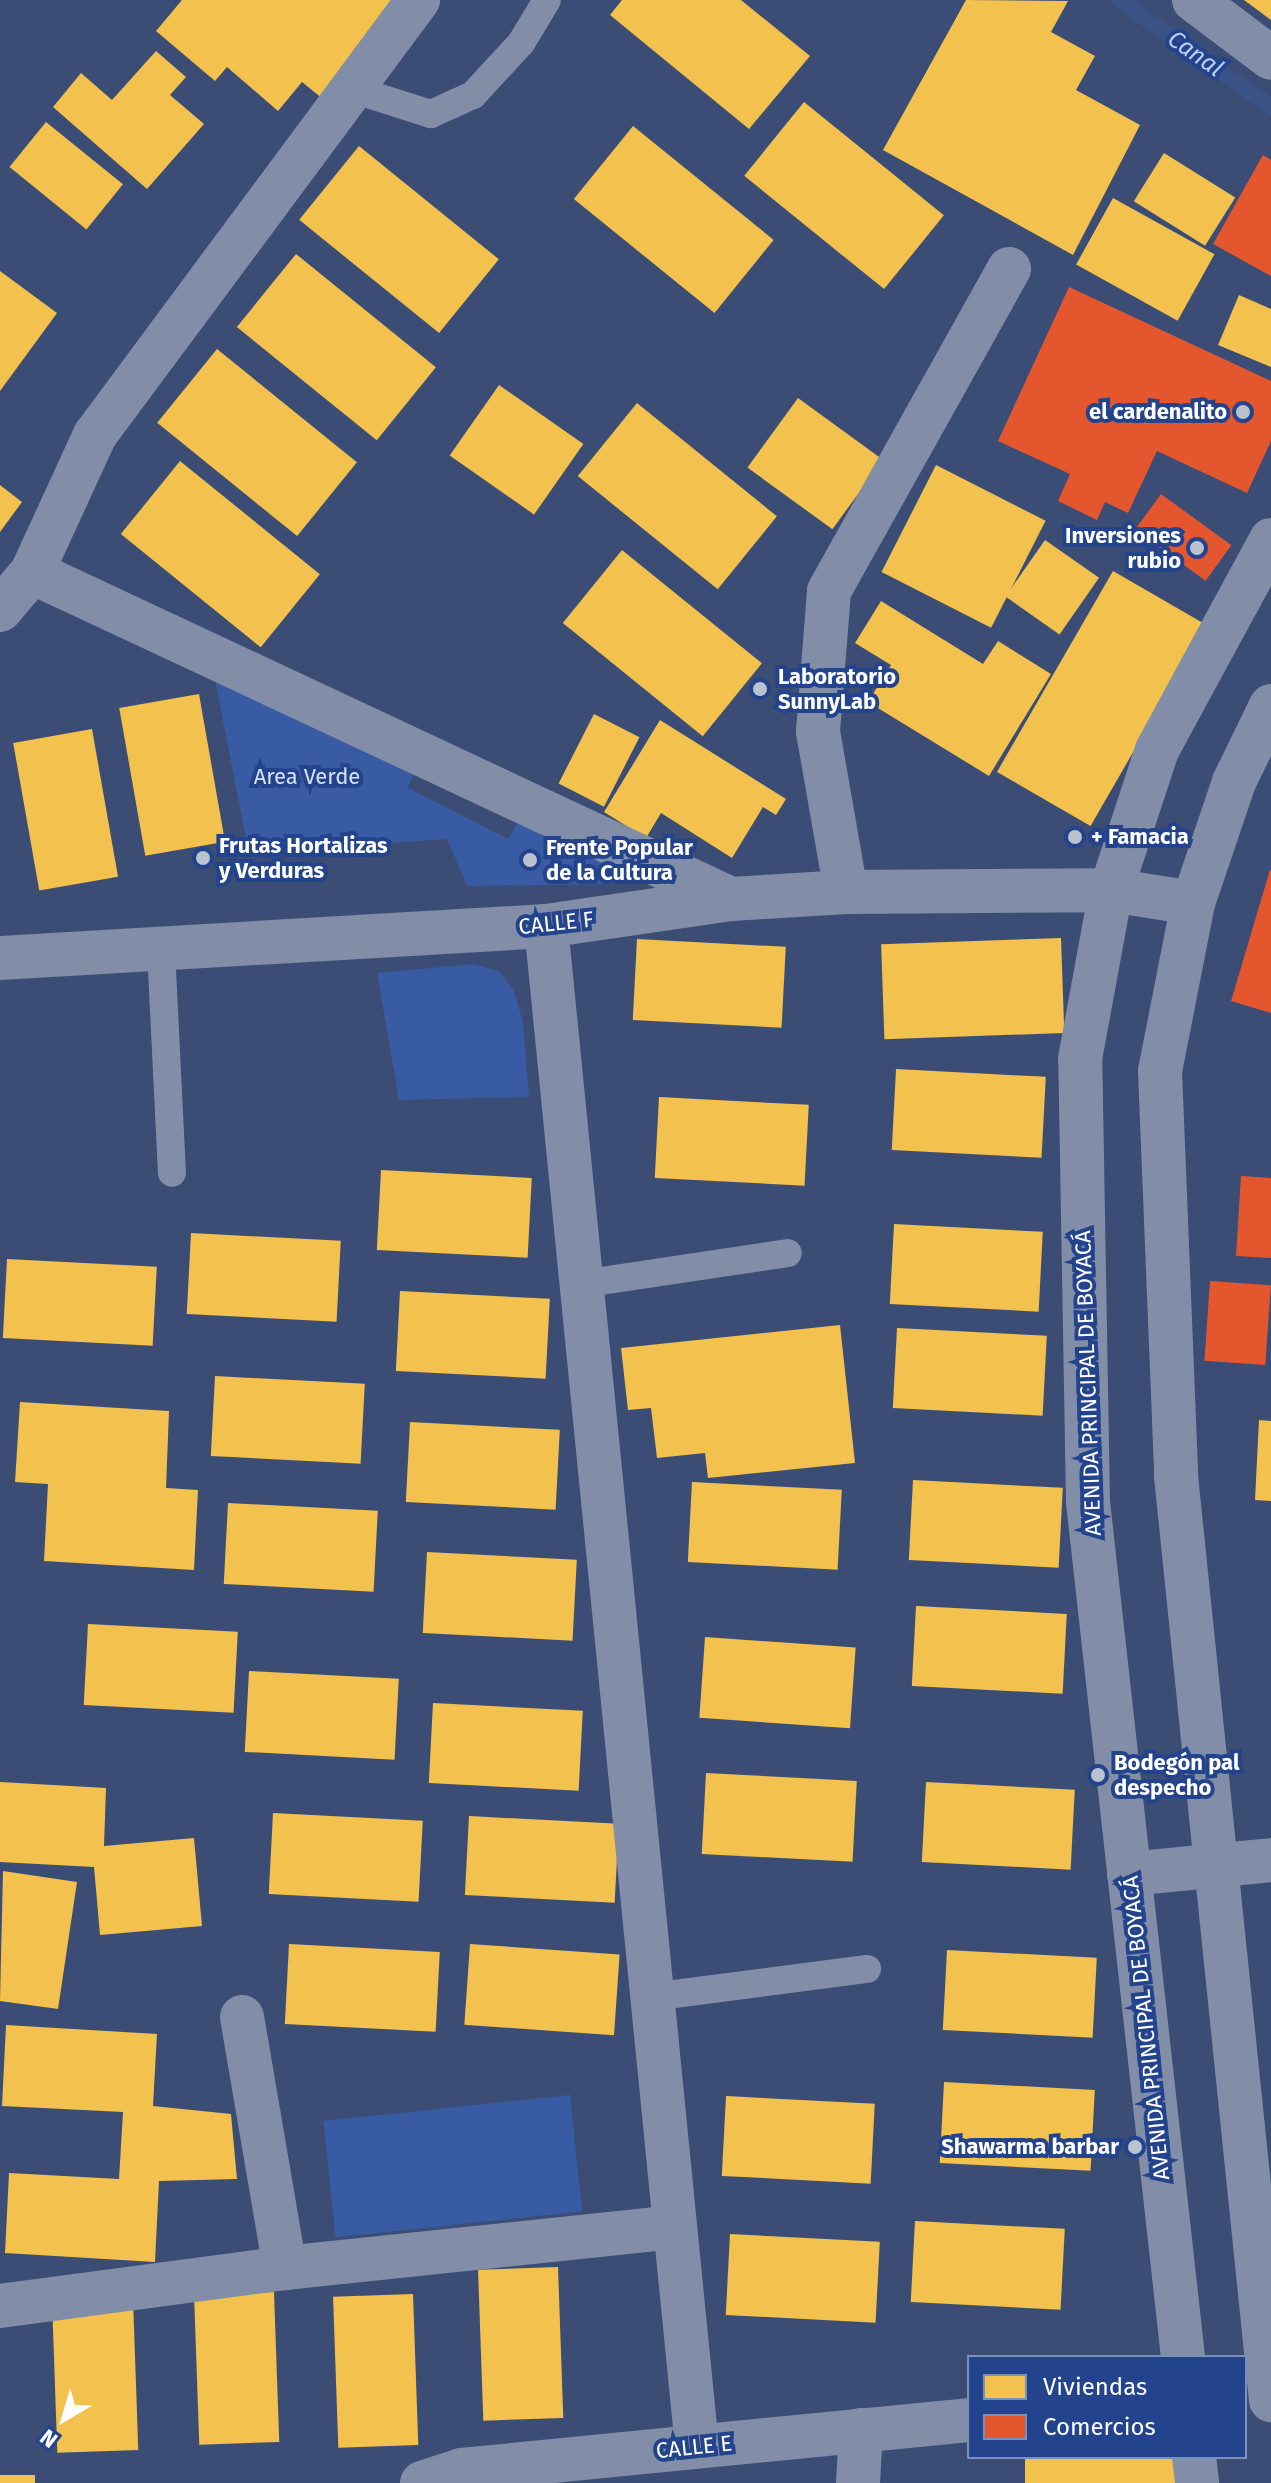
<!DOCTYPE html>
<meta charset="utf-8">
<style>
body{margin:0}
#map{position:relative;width:1271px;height:2483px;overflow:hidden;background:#3b4d75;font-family:"Fira Sans",sans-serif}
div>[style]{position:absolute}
.green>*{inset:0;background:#385ba3;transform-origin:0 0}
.homes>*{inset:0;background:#f2c14e;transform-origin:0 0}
.shops>*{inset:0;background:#e4572e;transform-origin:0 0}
.stream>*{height:16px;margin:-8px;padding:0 8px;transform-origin:8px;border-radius:8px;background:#3a5286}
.lane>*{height:28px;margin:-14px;padding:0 14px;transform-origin:14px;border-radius:14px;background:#828ea8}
.street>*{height:44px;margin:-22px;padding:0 22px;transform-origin:22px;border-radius:22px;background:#828ea8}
.dots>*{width:22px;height:22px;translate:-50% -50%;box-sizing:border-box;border:4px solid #23448d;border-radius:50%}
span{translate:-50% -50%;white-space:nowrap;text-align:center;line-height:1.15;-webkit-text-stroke:8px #23448d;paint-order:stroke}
.poi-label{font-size:22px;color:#fff;font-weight:700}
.right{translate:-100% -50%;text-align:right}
.left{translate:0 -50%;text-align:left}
.park-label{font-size:22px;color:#d7e2f8}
.street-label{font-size:22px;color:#fff}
.water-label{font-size:24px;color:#bed0f2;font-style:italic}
.legend{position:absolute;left:967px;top:2355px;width:280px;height:104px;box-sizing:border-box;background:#23448d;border:2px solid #7b8fbb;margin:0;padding:10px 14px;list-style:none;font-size:24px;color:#fff}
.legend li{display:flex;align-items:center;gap:16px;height:40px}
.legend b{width:40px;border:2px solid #7b8fbb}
.north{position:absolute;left:24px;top:2379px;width:80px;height:80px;-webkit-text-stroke:6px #23448d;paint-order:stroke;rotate:218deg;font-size:22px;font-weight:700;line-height:32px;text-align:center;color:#fff}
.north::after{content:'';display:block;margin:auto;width:28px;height:36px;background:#fff;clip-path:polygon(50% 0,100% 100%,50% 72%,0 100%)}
</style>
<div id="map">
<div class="green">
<i style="clip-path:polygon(210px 655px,422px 752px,408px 788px,508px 839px,530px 802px,625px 863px,614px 884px,467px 886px,447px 839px,249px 853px)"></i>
<i style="clip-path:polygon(473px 964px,499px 971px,514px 991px,523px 1022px,529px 1097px,399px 1100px,377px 973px)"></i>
<i style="left:570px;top:2095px;width:117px;height:248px;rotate:84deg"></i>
</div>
<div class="homes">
<i style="clip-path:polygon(182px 0,406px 0,323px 99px,302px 82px,278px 111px,227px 67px,215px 81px,156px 31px)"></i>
<i style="clip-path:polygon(622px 0,741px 0,810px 56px,749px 129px,610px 15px)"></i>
<i style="clip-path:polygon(966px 0,1068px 1px,1051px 32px,1095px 56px,1076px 90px,1140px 125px,1073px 255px,883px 150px)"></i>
<i style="clip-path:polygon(1244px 0,1271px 0,1271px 20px)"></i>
<i style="clip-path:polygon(156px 51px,186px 77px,170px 95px,204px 124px,147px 189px,53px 107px,81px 73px,112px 100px)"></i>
<i style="left:804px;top:102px;width:180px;height:95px;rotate:39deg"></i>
<i style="left:46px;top:122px;width:99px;height:58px;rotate:39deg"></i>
<i style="left:633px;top:126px;width:181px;height:94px;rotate:39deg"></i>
<i style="left:359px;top:146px;width:180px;height:95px;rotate:39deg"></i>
<i style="left:1164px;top:153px;width:84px;height:57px;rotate:32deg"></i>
<i style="left:1113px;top:198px;width:116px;height:76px;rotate:29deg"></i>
<i style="left:296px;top:254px;width:180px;height:94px;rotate:39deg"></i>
<i style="clip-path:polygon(0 271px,57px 313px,0 391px)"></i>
<i style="clip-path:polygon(1239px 295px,1271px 309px,1271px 367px,1218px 345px)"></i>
<i style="left:217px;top:349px;width:180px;height:95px;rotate:39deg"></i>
<i style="left:499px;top:385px;width:103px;height:86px;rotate:35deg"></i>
<i style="left:798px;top:398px;width:105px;height:86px;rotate:36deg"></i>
<i style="left:637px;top:403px;width:180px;height:94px;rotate:39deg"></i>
<i style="left:180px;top:461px;width:180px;height:94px;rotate:39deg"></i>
<i style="left:936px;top:465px;width:123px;height:120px;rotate:27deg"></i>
<i style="clip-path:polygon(0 485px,22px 502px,0 532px)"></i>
<i style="left:1045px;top:540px;width:66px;height:69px;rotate:35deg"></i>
<i style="left:622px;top:550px;width:180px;height:94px;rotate:39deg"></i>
<i style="left:1113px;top:571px;width:108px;height:232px;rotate:30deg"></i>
<i style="clip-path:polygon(881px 601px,983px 664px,998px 641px,1051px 674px,989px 776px,868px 702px,891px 665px,855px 643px)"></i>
<i style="left:199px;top:694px;width:150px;height:81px;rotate:80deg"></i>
<i style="left:594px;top:714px;width:51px;height:78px;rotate:27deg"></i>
<i style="clip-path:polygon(660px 720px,786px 799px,776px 815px,763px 807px,732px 858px,661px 813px,646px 838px,604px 812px)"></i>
<i style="left:92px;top:729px;width:150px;height:80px;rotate:80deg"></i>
<i style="left:1061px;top:938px;width:95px;height:180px;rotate:88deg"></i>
<i style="left:637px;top:939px;width:149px;height:81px;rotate:3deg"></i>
<i style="left:896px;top:1069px;width:150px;height:81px;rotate:3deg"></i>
<i style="left:659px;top:1097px;width:150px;height:81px;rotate:3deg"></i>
<i style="left:381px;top:1170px;width:151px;height:80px;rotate:3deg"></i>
<i style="left:894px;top:1224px;width:149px;height:80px;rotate:3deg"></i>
<i style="left:191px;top:1233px;width:150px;height:81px;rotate:3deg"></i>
<i style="left:7px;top:1259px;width:150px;height:79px;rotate:3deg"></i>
<i style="left:400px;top:1291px;width:150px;height:80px;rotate:3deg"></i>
<i style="clip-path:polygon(840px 1325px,855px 1463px,708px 1478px,705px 1453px,657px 1458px,651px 1408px,628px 1410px,621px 1348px)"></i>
<i style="left:897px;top:1328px;width:150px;height:80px;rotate:3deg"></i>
<i style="left:215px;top:1376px;width:150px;height:80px;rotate:3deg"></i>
<i style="clip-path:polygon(20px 1402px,169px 1411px,166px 1488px,198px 1490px,194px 1570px,44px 1561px,48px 1484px,15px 1482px)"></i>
<i style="clip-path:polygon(1259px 1420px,1271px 1421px,1271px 1501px,1255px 1500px)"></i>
<i style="left:410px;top:1422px;width:150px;height:80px;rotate:3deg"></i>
<i style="left:913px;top:1480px;width:150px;height:80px;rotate:3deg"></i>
<i style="left:692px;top:1482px;width:150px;height:80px;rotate:3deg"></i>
<i style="left:228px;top:1503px;width:150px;height:81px;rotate:3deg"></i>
<i style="left:427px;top:1552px;width:150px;height:81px;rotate:3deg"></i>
<i style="left:916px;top:1606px;width:151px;height:80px;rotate:3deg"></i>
<i style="left:88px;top:1624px;width:150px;height:81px;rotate:3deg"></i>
<i style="left:705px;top:1637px;width:151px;height:81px;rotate:4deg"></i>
<i style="left:249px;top:1671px;width:150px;height:81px;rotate:3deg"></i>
<i style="left:433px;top:1703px;width:150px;height:80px;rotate:3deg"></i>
<i style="left:706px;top:1773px;width:151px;height:81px;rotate:3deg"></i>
<i style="clip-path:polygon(0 1782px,106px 1788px,104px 1846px,194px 1838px,202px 1926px,100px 1935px,94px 1867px,0 1862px)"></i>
<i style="left:926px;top:1782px;width:149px;height:80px;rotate:3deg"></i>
<i style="left:273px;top:1813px;width:150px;height:81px;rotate:3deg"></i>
<i style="left:469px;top:1816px;width:150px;height:79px;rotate:3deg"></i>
<i style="clip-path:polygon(3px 1871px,77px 1882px,58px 2009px,0 2001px)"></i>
<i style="left:289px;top:1944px;width:151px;height:80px;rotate:3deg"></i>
<i style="left:470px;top:1944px;width:150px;height:81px;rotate:4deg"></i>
<i style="left:947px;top:1950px;width:150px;height:80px;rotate:3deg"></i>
<i style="clip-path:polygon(6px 2025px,157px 2034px,153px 2106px,231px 2114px,237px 2179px,159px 2181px,155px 2262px,5px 2253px,9px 2173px,119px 2179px,123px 2112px,2px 2106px)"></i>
<i style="left:944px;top:2082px;width:151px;height:81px;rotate:3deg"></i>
<i style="left:726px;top:2096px;width:149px;height:80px;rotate:3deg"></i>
<i style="left:915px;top:2221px;width:150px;height:81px;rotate:3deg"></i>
<i style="left:730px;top:2234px;width:150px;height:81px;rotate:3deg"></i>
<i style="left:558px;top:2267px;width:151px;height:80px;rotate:88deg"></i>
<i style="left:274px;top:2292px;width:150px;height:80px;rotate:88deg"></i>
<i style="left:413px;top:2294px;width:151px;height:80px;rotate:88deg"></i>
<i style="left:133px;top:2299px;width:151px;height:81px;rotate:88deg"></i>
<i style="left:1025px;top:2457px;width:150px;height:26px"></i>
<i style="left:35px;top:2475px;width:8px;height:35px;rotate:90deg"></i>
</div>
<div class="shops">
<i style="clip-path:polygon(1263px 155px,1271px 160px,1271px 276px,1213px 244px)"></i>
<i style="clip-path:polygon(1069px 287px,1271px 381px,1271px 441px,1247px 493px,1157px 451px,1128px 513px,1105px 502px,1097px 520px,1058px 501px,1070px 474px,998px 441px)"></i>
<i style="left:1161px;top:494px;width:87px;height:44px;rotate:36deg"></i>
<i style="clip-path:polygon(1270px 870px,1271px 871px,1271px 1013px,1231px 1001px)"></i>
<i style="clip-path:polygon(1241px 1176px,1271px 1178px,1271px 1258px,1236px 1256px)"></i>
<i style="left:1210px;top:1281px;width:61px;height:80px;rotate:4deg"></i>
</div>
<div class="stream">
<i style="left:1119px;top:0;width:186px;rotate:35.1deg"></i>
</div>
<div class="lane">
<i style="left:352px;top:89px;width:83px;rotate:17.6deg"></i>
<i style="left:431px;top:114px;width:46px;rotate:-24.3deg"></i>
<i style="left:473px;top:95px;width:71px;rotate:-47.3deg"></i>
<i style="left:521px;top:43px;width:50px;rotate:-58.8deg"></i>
<i style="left:161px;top:949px;width:224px;rotate:87.2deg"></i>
<i style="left:581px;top:1284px;width:209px;rotate:-8.5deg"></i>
<i style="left:651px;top:1997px;width:218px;rotate:-7.4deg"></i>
</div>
<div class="street">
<i style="left:1194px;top:0;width:96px;rotate:37deg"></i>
<i style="left:32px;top:572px;width:772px;rotate:25.07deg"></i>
<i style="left:0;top:610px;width:50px;rotate:-49.9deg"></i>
<i style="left:32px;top:572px;width:151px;rotate:-65.3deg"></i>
<i style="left:95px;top:435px;width:542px;rotate:-53.41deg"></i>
<i style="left:1271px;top:706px;width:85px;rotate:116deg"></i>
<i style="left:1234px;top:782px;width:128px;rotate:108.7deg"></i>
<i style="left:1193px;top:903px;width:171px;rotate:101.1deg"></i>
<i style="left:1160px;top:1071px;width:405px;rotate:87.7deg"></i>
<i style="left:1176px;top:1476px;width:929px;rotate:84.13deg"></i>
<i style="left:846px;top:892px;width:163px;rotate:-99.9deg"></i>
<i style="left:818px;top:731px;width:140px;rotate:-85.5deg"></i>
<i style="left:829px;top:591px;width:369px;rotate:-60.8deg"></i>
<i style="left:546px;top:926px;width:1528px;rotate:84.33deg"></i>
<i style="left:0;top:958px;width:547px;rotate:-3.35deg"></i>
<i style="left:546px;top:926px;width:187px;rotate:-8.3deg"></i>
<i style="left:731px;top:899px;width:115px;rotate:-3.5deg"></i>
<i style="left:846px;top:892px;width:265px;rotate:-0.4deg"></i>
<i style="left:1111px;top:890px;width:83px;rotate:9deg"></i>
<i style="left:1129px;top:1874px;width:143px;rotate:-5.6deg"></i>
<i style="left:242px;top:2017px;width:255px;rotate:80.3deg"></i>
<i style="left:0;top:2306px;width:288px;rotate:-7.6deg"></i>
<i style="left:285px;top:2268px;width:391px;rotate:-6deg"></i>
<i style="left:1183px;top:2357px;width:860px;rotate:-96.34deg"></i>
<i style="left:1088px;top:1502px;width:443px;rotate:-91deg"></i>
<i style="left:1080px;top:1059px;width:172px;rotate:-79.6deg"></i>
<i style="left:1111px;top:890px;width:147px;rotate:-71.8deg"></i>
<i style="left:1157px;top:750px;width:239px;rotate:-61.5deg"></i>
<i style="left:1194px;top:2457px;width:26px;rotate:83deg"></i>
<i style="left:422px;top:2483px;width:42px;rotate:-18deg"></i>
<i style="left:462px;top:2470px;width:509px;rotate:-5.63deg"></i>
<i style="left:858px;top:2483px;width:53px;rotate:-86.8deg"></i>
</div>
<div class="dots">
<i style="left:1243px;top:412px;background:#bac1cf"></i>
<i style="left:1197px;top:548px;background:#bac1cf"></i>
<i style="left:760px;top:689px;background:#bac1cf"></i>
<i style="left:1075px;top:837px;background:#bac1cf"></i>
<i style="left:203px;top:858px;background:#bac1cf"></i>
<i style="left:530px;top:860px;background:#bac1cf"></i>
<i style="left:1098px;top:1775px;background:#bac1cf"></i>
<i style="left:1135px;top:2147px;background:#bac1cf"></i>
</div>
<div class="poi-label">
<span class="right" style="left:1227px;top:412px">el cardenalito</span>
<span class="right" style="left:1181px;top:548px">Inversiones<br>rubio</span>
<span class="left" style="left:778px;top:689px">Laboratorio<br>SunnyLab</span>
<span class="left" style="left:1091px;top:837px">+ Famacia</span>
<span class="left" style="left:219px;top:858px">Frutas Hortalizas<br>y Verduras</span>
<span class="left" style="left:546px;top:860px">Frente Popular<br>de la Cultura</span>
<span class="left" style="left:1114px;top:1775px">Bodegón pal<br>despecho</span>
<span class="right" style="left:1119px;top:2147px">Shawarma barbar</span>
</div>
<div class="park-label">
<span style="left:307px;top:777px">Area Verde</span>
</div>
<div class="street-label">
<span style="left:556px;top:923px;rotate:-6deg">CALLE F</span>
<span style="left:1088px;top:1383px;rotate:-92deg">AVENIDA PRINCIPAL DE BOYACÁ</span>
<span style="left:1146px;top:2028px;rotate:-96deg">AVENIDA PRINCIPAL DE BOYACÁ</span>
<span style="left:694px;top:2447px;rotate:-6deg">CALLE E</span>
</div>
<div class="water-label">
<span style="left:1195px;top:54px;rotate:35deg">Canal</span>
</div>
<ul class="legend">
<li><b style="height:22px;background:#f2c14e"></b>Viviendas</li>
<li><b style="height:22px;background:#e4572e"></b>Comercios</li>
</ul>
<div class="north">N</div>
</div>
